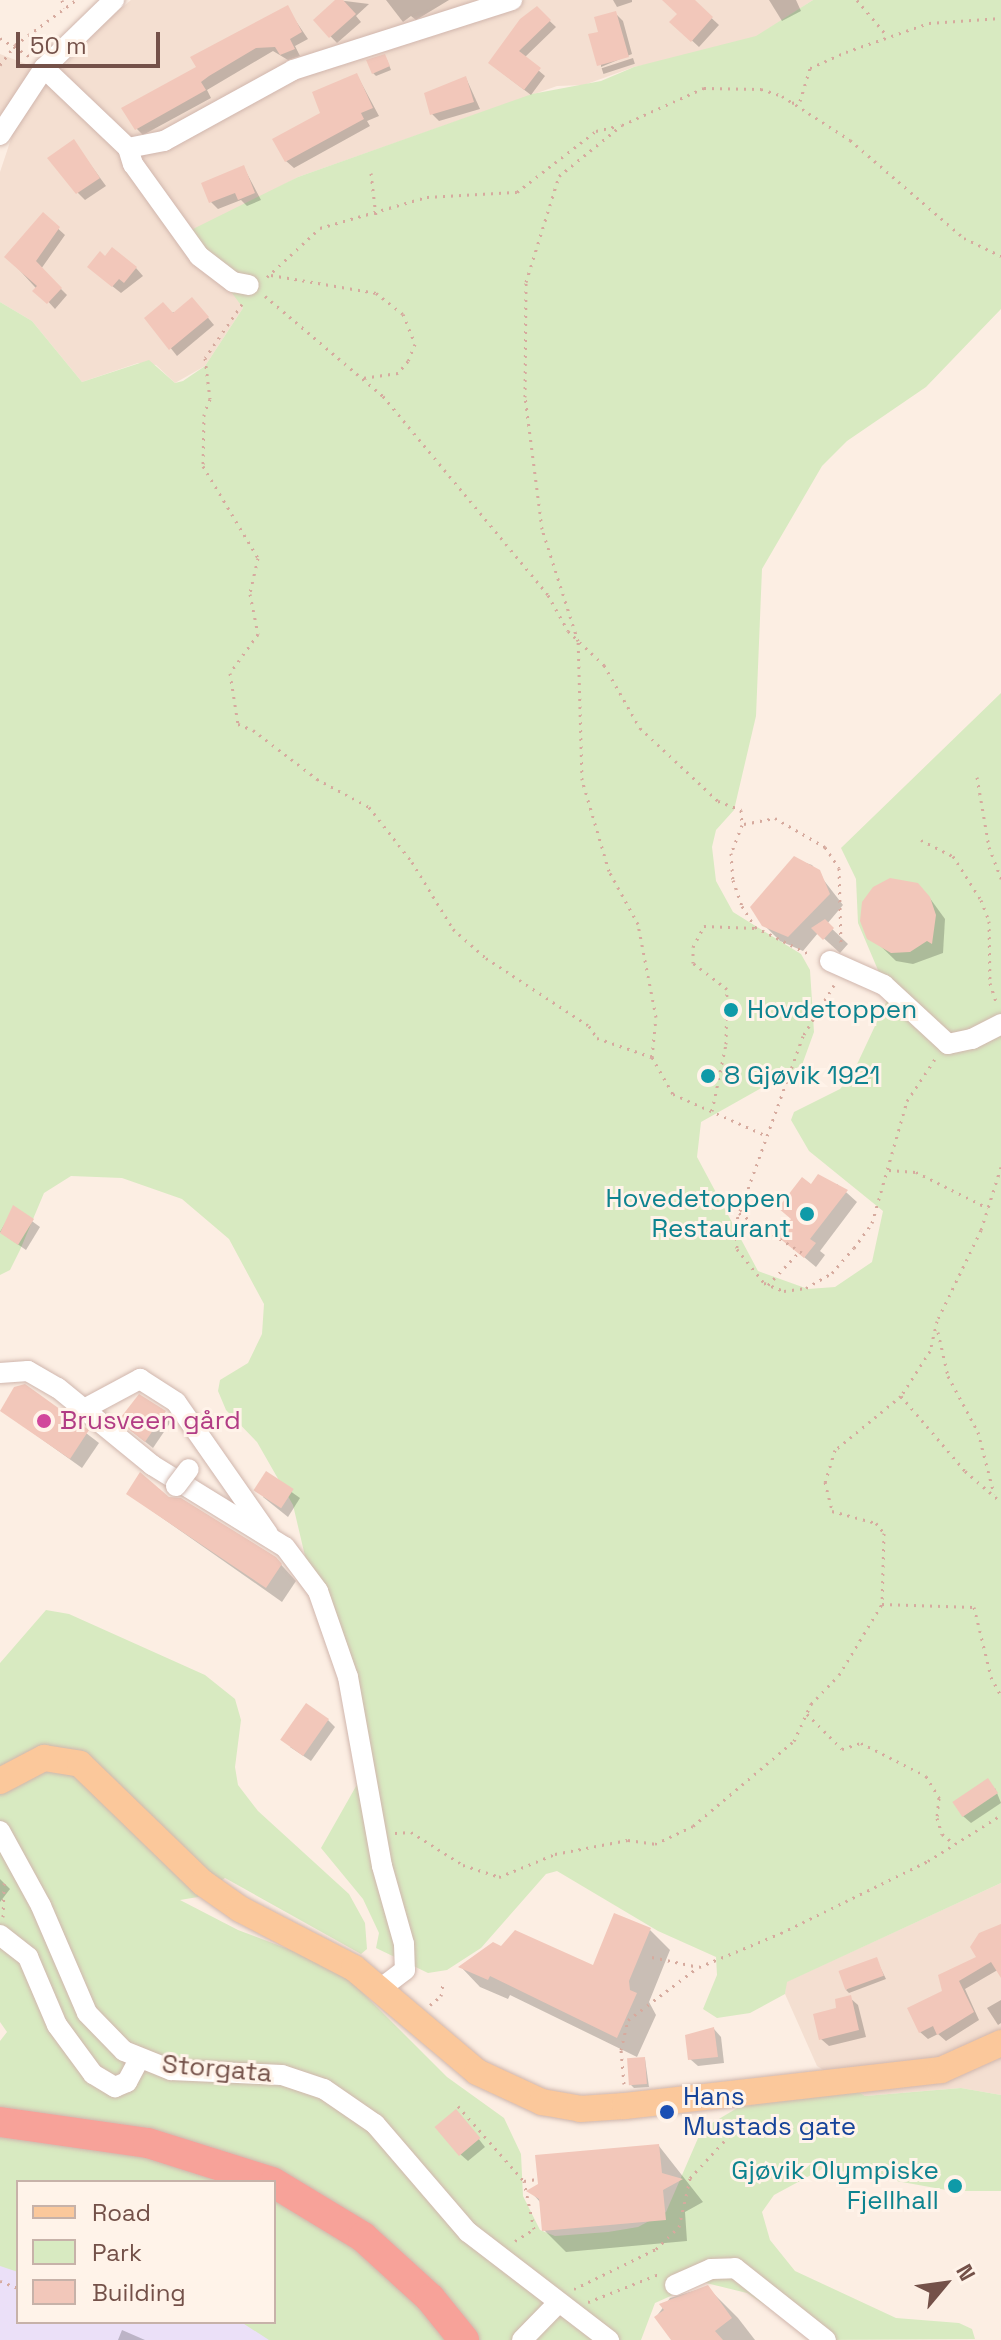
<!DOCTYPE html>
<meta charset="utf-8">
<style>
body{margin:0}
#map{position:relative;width:1001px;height:2340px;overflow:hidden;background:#fceee3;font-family:"Space Grotesk",sans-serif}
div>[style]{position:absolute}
.residential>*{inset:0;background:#f4dfd1}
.education>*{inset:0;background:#ebe0f8}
.green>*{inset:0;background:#d8eac1}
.shadow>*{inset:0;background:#0003;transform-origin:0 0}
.building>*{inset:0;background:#f2c7ba;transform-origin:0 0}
.path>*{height:3px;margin-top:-1.5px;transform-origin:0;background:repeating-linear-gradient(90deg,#d6aa9e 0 2px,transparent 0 8px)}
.roads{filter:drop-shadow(0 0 2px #d0b6ad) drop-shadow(0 0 2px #d0b6ad)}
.minor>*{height:20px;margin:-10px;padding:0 10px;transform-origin:10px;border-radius:10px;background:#fff}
.major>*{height:26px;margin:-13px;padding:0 13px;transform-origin:13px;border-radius:13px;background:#fbc89b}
.highway>*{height:30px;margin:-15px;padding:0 15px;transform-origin:15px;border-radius:15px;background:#f7a299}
.bridges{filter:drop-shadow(0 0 2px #d0b6ad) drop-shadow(0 0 2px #d0b6ad)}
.minor-bridge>*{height:20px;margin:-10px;padding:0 10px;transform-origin:10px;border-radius:10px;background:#fff}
.dots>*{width:22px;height:22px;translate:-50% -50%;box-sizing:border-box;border:4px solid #fff3e9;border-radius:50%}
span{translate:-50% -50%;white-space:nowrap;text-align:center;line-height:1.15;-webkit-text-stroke:6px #fff3e9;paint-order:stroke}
.culture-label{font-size:26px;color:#0d838f}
.left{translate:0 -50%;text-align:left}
.right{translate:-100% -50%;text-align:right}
.hotel-label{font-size:26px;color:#b23c85}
.street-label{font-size:26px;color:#745149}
.transit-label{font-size:26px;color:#164399}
.legend{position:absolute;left:16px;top:2180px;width:260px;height:144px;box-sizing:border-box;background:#fff3e9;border:2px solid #c7b2a9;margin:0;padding:10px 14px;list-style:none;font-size:24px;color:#745149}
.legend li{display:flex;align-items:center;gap:16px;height:40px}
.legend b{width:40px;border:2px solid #c7b2a9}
.north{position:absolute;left:905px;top:2244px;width:80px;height:80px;-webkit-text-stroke:6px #fff3e9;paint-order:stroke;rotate:61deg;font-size:22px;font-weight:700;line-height:32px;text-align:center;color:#745149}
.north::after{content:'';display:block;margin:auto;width:28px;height:36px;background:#745149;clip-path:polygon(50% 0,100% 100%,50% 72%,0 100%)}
.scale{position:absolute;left:16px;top:32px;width:144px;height:36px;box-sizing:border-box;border:4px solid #745149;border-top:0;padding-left:10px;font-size:24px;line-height:28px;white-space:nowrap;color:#745149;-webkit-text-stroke:6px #fff3e9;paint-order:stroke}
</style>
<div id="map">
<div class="residential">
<i style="clip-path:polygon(131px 0,813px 0,756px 37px,722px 49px,634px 67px,584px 85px,557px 86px,298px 177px,250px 203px,235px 293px,243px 308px,205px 366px,175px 383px,156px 365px,138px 363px,82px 382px,32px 321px,0 302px,0 172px,12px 136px,0 120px,0 54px,57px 76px,89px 36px)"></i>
<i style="clip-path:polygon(1001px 1883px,1001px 2095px,961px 2088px,865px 2096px,817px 2066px,785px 1994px,786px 1982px)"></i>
</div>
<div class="education">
<i style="clip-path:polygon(0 2221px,18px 2227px,18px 2322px,274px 2322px,309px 2340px,0 2340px)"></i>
</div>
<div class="green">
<i style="clip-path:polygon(813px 0,1001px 0,1001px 309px,926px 387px,847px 441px,822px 466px,762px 569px,756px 716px,734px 810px,716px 830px,712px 847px,716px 881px,733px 912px,801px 954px,810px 970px,814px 1032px,802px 1065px,701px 1122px,697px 1157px,758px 1271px,808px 1289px,835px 1287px,872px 1262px,883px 1211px,809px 1151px,791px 1120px,794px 1112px,840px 1089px,852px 1075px,889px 996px,858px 923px,856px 879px,841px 848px,1001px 693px,1001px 1883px,787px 1982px,785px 1994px,750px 2013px,717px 2018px,703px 2009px,717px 1975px,716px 1957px,658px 1931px,557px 1871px,546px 1874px,481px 1948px,447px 1970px,428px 1973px,376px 1948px,379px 1933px,363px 1899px,321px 1848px,359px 1781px,336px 1620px,305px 1556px,293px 1505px,257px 1442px,226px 1410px,218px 1391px,220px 1380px,248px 1363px,262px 1334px,264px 1304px,229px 1239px,182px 1199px,122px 1178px,71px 1176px,44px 1193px,20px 1250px,10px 1270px,0 1275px,0 302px,32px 321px,82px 382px,149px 360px,175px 383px,183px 381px,205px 366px,243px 308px,192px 238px,193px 229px,298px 177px,532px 94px,601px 81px,634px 67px,756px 36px)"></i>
<i style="clip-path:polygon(46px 1610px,69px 1614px,205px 1675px,235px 1699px,241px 1720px,235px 1767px,238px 1785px,258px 1811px,349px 1894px,365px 1923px,367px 1949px,361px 1954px,225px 1878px,198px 1897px,180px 1900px,238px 1930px,338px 1968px,447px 2077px,504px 2118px,521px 2154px,523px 2196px,540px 2230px,555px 2236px,608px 2232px,638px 2227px,666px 2212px,702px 2129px,739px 2107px,854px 2089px,865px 2096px,961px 2088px,1001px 2095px,1001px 2191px,952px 2191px,824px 2168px,774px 2195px,762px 2212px,770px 2240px,795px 2271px,896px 2318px,959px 2323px,972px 2329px,975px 2339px,817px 2340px,747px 2293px,702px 2282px,655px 2303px,641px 2340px,269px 2340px,241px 2322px,274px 2322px,274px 2182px,18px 2182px,18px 2272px,0 2266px,0 2041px,7px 2032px,0 2022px,0 1663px)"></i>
</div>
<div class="shadow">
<i style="clip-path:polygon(337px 0,369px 4px,356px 16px,361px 22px,337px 43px,315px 20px)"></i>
<i style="clip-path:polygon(386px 0,449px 0,416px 20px,411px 16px,403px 22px)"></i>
<i style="clip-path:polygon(613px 0,632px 0,632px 2px,617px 7px)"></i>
<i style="clip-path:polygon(664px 0,692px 0,719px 25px,699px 47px,672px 22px,680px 14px)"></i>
<i style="clip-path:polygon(769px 0,796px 0,801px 11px,782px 21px)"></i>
<i style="clip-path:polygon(287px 8px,308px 39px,295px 46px,300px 56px,288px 60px,273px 51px,207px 90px,211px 98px,143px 135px,136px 128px,198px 68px)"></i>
<i style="clip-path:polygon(537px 9px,556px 27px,524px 58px,545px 76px,531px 95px,497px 69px)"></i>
<i style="clip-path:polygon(616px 14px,623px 21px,632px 54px,601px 67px,601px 33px)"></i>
<i style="left:633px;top:58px;width:6px;height:33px;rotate:72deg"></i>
<i style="clip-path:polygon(387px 60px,391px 70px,376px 76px,373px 73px)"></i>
<i style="clip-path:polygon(357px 75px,379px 116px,367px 121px,370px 126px,294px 168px,286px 161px)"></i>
<i style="clip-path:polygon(466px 78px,480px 109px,439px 121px,432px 114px)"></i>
<i style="clip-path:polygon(74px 142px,106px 186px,85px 200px,78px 193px)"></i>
<i style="clip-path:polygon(244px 168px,261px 200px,247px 206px,241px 200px,218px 209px,211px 202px)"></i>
<i style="clip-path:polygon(43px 215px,65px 235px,41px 269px,67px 295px,55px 309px,13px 263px)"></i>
<i style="clip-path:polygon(105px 258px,136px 268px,143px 276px,121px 293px,97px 274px)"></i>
<i style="clip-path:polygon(199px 307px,214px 325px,177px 356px,147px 318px)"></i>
<i style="clip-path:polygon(794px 859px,812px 865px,843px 905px,827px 924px,848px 944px,840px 953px,818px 933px,803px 951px,780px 941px,764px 925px)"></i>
<i style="clip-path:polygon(929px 897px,945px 919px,943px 953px,913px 964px,896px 961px,864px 930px)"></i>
<i style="clip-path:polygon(837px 1184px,857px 1202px,820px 1251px,825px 1255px,816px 1267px,780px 1237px,812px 1187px)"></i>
<i style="clip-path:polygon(14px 1208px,40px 1227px,26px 1250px,0 1232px)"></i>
<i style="clip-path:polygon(30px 1390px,99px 1443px,82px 1468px,1px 1410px)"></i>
<i style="clip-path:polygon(140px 1397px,172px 1420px,153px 1448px,128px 1428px)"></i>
<i style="clip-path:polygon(266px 1474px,300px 1498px,288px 1517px,263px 1497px)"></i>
<i style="clip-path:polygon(128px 1494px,168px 1499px,275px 1558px,296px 1581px,282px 1602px)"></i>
<i style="clip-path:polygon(328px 1720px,335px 1727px,311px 1761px,290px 1747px)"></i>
<i style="clip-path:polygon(995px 1788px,1001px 1803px,971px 1823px,963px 1816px)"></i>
<i style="clip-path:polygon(0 1879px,10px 1889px,0 1902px)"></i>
<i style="clip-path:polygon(650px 1930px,670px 1950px,649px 2002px,656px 2015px,637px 2057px,510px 1995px,508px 1999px,480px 1987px,461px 1967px,594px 1967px)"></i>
<i style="clip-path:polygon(1001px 1934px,1001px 1968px,965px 1989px,979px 2020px,946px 2041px,938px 2034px,928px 2039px,920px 2032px,944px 1993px)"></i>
<i style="clip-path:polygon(876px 1959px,886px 1979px,849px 1993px,846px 1990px)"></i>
<i style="clip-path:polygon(850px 1998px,858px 2005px,866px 2037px,829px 2046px,821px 2039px)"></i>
<i style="clip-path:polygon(1001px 2000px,1001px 2023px,998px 2025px,987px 2008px)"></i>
<i style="clip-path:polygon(714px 2029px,721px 2037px,724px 2063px,698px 2066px,690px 2059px)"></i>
<i style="clip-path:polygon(645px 2059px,649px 2087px,634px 2088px,631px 2085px)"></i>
<i style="clip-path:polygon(463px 2119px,485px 2147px,468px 2161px,460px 2154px)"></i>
<i style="clip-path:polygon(659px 2146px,703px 2202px,685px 2212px,687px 2241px,566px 2252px,544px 2230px,541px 2203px,530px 2191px)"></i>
<i style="clip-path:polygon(707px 2287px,738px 2318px,755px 2340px,674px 2340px,656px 2317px,670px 2298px)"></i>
<i style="clip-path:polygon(122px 2330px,145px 2340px,118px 2340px)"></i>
</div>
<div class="building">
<i style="clip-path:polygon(335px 0,343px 0,356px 14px,329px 38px,313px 20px)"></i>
<i style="clip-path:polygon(662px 0,695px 0,713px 17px,691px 42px,669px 22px,677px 14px)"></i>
<i style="clip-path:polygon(288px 5px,302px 32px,290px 39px,295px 49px,280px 55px,275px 47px,256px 48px,209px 76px,201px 82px,206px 90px,135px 130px,121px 108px,196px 67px,190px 57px)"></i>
<i style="clip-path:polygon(537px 6px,551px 20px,519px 51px,541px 68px,524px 90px,488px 63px,520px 19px)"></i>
<i style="clip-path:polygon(616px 11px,629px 57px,597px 66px,588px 34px,598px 32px,594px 17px)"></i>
<i style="clip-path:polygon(385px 54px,390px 66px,372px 74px,366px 60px)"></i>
<i style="clip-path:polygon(357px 73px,373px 108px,361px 113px,364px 119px,285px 162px,272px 139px,320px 113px,312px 92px)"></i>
<i style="clip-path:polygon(466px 76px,474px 102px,430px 115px,424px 93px)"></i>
<i style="clip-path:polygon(74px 139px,100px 178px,76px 194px,47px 158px)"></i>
<i style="clip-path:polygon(244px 165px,255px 193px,238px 200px,235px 193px,209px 203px,201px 183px)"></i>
<i style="clip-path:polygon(43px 212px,60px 227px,36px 261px,62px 288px,47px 304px,32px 291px,37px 286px,4px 257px)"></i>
<i style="clip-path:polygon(112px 247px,137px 267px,124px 283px,119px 279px,112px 287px,87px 267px,100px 251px,105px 256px)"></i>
<i style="clip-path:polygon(192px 297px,209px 317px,169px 350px,144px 318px,163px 302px,173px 313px)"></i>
<i style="clip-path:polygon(794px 856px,820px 870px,830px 894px,788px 937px,762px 926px,750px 907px)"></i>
<i style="clip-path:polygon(890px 878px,918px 883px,930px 897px,936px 915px,932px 944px,927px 941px,910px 952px,891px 953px,867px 939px,860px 921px,862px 902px,873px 887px)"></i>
<i style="clip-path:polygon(825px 919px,834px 928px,823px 940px,811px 928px)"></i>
<i style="clip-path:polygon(818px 1174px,848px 1190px,810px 1239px,816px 1243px,804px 1258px,778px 1237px,791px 1219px,778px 1208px,802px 1177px,811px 1184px)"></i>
<i style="clip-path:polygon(13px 1205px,34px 1219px,18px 1245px,0 1233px)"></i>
<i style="clip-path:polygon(25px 1384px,89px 1430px,70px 1459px,0 1411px,14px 1387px)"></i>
<i style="clip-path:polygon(139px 1394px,166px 1411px,145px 1442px,118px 1421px)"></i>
<i style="left:266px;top:1471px;width:33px;height:23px;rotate:33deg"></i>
<i style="clip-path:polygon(140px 1472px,169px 1497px,181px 1498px,276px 1557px,282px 1564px,266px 1588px,126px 1494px)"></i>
<i style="left:306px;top:1703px;width:28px;height:45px;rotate:35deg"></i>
<i style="left:988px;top:1778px;width:18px;height:43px;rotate:56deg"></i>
<i style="clip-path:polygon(614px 1913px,651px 1928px,629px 1981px,630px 1990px,637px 1993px,617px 2038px,490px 1976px,488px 1980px,458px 1967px,493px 1942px,501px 1946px,515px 1930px,593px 1965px)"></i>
<i style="clip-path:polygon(1001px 1924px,1001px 1978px,991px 1962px,959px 1981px,974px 2012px,937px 2035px,933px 2026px,919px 2033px,907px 2008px,942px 1991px,938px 1975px,976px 1957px,970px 1947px,979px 1933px)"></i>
<i style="left:877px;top:1957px;width:20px;height:41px;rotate:70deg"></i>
<i style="clip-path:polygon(851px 1995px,859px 2030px,819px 2040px,813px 2014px,836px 2008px,835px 1999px)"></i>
<i style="clip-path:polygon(714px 2027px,718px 2057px,688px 2060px,685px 2035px)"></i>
<i style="left:645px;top:2057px;width:27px;height:18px;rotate:86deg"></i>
<i style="left:456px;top:2109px;width:38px;height:28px;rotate:50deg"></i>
<i style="clip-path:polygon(659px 2144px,662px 2173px,683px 2179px,663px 2190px,666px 2220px,542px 2231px,539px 2199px,526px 2191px,538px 2184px,535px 2155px)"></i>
<i style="clip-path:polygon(708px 2285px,732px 2318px,715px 2331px,723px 2340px,671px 2340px,654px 2317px,664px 2310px,659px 2304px)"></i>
</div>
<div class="path">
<i style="left:62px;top:0;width:8px;rotate:76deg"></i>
<i style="left:857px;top:0;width:48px;rotate:50deg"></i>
<i style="left:0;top:38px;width:36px;rotate:32deg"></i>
<i style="left:0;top:65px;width:25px;rotate:-53deg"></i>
<i style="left:15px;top:45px;width:76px;rotate:-36.4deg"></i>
<i style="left:792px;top:103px;width:8px;rotate:-14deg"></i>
<i style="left:800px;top:101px;width:34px;rotate:-73deg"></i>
<i style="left:810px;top:68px;width:39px;rotate:-24deg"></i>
<i style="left:846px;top:52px;width:88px;rotate:-19.3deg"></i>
<i style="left:929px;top:23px;width:72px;rotate:-4deg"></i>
<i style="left:371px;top:173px;width:43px;rotate:83.4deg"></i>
<i style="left:271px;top:275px;width:107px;rotate:9.7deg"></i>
<i style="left:376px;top:293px;width:34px;rotate:38deg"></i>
<i style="left:403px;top:314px;width:32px;rotate:68deg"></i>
<i style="left:415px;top:344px;width:18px;rotate:112deg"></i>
<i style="left:408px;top:361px;width:16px;rotate:130deg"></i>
<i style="left:398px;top:373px;width:36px;rotate:172deg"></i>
<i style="left:267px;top:277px;width:72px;rotate:-42.8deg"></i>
<i style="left:320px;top:228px;width:111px;rotate:-16.2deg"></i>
<i style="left:427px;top:197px;width:90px;rotate:-3.2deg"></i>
<i style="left:517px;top:192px;width:100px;rotate:-37.7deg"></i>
<i style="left:596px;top:131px;width:23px;rotate:-13deg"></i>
<i style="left:265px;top:296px;width:155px;rotate:40.3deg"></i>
<i style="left:383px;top:396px;width:259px;rotate:50.3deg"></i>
<i style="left:548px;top:595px;width:41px;rotate:60.9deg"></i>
<i style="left:568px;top:631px;width:50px;rotate:43.4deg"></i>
<i style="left:604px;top:665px;width:73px;rotate:60.3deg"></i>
<i style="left:640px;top:728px;width:107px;rotate:43.1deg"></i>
<i style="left:718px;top:801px;width:25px;rotate:21deg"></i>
<i style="left:741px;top:810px;width:15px;rotate:86deg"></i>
<i style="left:742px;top:825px;width:30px;rotate:111deg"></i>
<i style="left:731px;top:853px;width:27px;rotate:86deg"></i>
<i style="left:733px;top:880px;width:28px;rotate:71deg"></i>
<i style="left:742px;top:906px;width:25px;rotate:58deg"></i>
<i style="left:755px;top:927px;width:63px;rotate:26.6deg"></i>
<i style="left:242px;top:304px;width:65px;rotate:124.4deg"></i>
<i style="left:205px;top:358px;width:41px;rotate:83deg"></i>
<i style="left:210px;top:399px;width:16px;rotate:112deg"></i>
<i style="left:204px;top:414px;width:52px;rotate:91.1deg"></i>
<i style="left:203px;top:466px;width:107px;rotate:59.1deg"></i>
<i style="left:258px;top:558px;width:37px;rotate:103deg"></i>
<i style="left:250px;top:594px;width:41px;rotate:78.7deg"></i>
<i style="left:258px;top:634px;width:48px;rotate:125.7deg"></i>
<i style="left:230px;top:673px;width:52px;rotate:81.1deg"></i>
<i style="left:238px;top:724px;width:16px;rotate:22deg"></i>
<i style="left:253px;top:730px;width:81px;rotate:37.4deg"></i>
<i style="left:317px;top:779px;width:59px;rotate:28.3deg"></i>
<i style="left:369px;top:807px;width:70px;rotate:52deg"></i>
<i style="left:412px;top:862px;width:79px;rotate:58.5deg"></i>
<i style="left:453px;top:929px;width:44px;rotate:41.3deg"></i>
<i style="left:486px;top:958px;width:123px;rotate:33.4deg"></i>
<i style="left:589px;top:1026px;width:14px;rotate:56deg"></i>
<i style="left:597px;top:1038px;width:58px;rotate:19.1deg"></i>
<i style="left:652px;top:1057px;width:43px;rotate:60.4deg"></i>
<i style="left:673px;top:1094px;width:103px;rotate:24.1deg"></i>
<i style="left:977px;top:777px;width:71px;rotate:80.3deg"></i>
<i style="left:989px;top:847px;width:34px;rotate:69deg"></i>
<i style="left:744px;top:824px;width:32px;rotate:-11deg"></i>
<i style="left:775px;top:818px;width:58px;rotate:30.1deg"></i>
<i style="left:825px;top:847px;width:25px;rotate:56deg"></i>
<i style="left:839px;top:868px;width:76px;rotate:88.5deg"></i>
<i style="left:921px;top:840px;width:36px;rotate:27deg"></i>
<i style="left:953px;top:856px;width:52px;rotate:57.5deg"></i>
<i style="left:981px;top:900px;width:22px;rotate:69deg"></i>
<i style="left:989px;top:921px;width:62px;rotate:89.1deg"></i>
<i style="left:990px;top:983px;width:22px;rotate:72deg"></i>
<i style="left:834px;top:985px;width:60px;rotate:121.3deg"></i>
<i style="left:803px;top:1036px;width:198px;rotate:109.8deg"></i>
<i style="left:736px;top:1222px;width:27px;rotate:88deg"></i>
<i style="left:737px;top:1249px;width:43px;rotate:51.5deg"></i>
<i style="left:764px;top:1283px;width:22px;rotate:22deg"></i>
<i style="left:784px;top:1291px;width:22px;rotate:-8deg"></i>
<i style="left:806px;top:1288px;width:30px;rotate:-30deg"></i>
<i style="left:832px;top:1273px;width:33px;rotate:-49deg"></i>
<i style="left:854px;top:1248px;width:31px;rotate:-54deg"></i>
<i style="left:872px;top:1223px;width:127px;rotate:-74deg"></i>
<i style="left:907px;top:1101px;width:50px;rotate:-56.3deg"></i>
<i style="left:652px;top:1057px;width:40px;rotate:-84.3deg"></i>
<i style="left:656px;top:1017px;width:95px;rotate:-101deg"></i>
<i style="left:638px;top:924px;width:60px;rotate:-118.7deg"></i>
<i style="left:609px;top:871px;width:95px;rotate:-106.5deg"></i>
<i style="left:582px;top:780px;width:139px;rotate:-91.6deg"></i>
<i style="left:578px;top:641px;width:118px;rotate:-107.8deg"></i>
<i style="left:542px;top:529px;width:133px;rotate:-97.3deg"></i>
<i style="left:525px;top:397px;width:115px;rotate:-89.5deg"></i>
<i style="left:526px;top:282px;width:111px;rotate:-72.7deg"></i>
<i style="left:559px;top:176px;width:81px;rotate:-39deg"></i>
<i style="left:622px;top:125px;width:90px;rotate:-24.3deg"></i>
<i style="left:704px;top:88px;width:57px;rotate:1deg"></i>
<i style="left:761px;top:89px;width:22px;rotate:18deg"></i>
<i style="left:782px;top:96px;width:81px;rotate:32.9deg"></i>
<i style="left:850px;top:140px;width:150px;rotate:40.7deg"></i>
<i style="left:964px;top:238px;width:41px;rotate:25.9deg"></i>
<i style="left:712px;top:1111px;width:68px;rotate:-78.2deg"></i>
<i style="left:726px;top:1044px;width:55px;rotate:-89deg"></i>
<i style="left:727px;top:989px;width:43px;rotate:-142.6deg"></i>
<i style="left:693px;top:963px;width:16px;rotate:-90deg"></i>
<i style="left:693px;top:947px;width:24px;rotate:-62deg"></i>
<i style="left:704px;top:926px;width:51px;rotate:2.2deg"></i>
<i style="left:1001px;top:1167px;width:66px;rotate:107.6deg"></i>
<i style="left:981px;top:1230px;width:101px;rotate:115.8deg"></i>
<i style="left:937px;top:1321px;width:31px;rotate:103deg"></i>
<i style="left:930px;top:1351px;width:54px;rotate:122.8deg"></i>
<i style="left:901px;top:1396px;width:85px;rotate:140.7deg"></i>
<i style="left:835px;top:1450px;width:34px;rotate:107deg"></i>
<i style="left:825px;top:1482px;width:30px;rotate:76deg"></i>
<i style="left:832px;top:1511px;width:46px;rotate:15.3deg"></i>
<i style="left:876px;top:1523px;width:13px;rotate:51deg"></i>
<i style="left:884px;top:1533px;width:71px;rotate:91.6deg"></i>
<i style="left:882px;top:1604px;width:92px;rotate:1.9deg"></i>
<i style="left:974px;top:1607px;width:72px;rotate:76.3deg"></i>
<i style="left:991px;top:1677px;width:21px;rotate:62deg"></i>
<i style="left:889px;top:1170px;width:27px;rotate:4deg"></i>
<i style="left:916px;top:1172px;width:80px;rotate:26.6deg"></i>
<i style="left:739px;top:1213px;width:77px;rotate:32.2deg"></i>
<i style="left:768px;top:1285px;width:44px;rotate:-46.8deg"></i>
<i style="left:938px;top:1332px;width:45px;rotate:77.2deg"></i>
<i style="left:948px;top:1376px;width:64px;rotate:61.8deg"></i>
<i style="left:978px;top:1432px;width:64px;rotate:75.5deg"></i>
<i style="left:901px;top:1396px;width:99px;rotate:49.5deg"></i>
<i style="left:965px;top:1471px;width:48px;rotate:40.7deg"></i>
<i style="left:807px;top:1714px;width:49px;rotate:45deg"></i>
<i style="left:842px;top:1749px;width:20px;rotate:-18deg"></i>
<i style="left:861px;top:1743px;width:73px;rotate:26.9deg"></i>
<i style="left:926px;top:1776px;width:26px;rotate:59deg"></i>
<i style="left:939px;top:1798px;width:20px;rotate:96deg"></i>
<i style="left:937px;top:1818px;width:17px;rotate:73deg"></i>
<i style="left:942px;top:1834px;width:13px;rotate:39deg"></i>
<i style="left:395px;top:1833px;width:16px;rotate:-4deg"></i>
<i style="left:411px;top:1832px;width:62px;rotate:32.4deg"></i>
<i style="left:463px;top:1865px;width:38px;rotate:18deg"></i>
<i style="left:499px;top:1877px;width:61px;rotate:-22.3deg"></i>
<i style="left:555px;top:1854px;width:74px;rotate:-10.9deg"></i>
<i style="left:628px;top:1840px;width:27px;rotate:8deg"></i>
<i style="left:655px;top:1844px;width:42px;rotate:-25.3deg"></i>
<i style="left:693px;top:1826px;width:132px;rotate:-40.1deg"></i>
<i style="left:794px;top:1741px;width:41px;rotate:-65.3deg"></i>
<i style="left:811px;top:1704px;width:40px;rotate:-46deg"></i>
<i style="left:839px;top:1675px;width:83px;rotate:-58.8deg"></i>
<i style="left:3px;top:1917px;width:36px;rotate:-88deg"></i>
<i style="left:652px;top:1957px;width:48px;rotate:12deg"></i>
<i style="left:699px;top:1967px;width:89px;rotate:-22.5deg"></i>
<i style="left:781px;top:1933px;width:164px;rotate:-26.1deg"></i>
<i style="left:928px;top:1861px;width:86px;rotate:-32.2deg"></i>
<i style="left:430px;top:2005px;width:14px;rotate:-39deg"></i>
<i style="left:441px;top:1996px;width:13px;rotate:-81deg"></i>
<i style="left:624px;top:2084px;width:34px;rotate:-95deg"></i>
<i style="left:621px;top:2050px;width:31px;rotate:-77deg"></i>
<i style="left:628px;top:2020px;width:86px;rotate:-37deg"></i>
<i style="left:458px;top:2106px;width:100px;rotate:48.7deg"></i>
<i style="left:515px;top:2241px;width:22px;rotate:-32deg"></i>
<i style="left:534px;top:2229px;width:49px;rotate:-101.8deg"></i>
<i style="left:524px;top:2181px;width:13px;rotate:-9deg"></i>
<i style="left:0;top:2281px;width:19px;rotate:21deg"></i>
<i style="left:574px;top:2289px;width:91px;rotate:-26deg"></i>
<i style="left:656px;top:2249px;width:32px;rotate:-44deg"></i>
<i style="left:679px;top:2227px;width:50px;rotate:-77.3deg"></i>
<i style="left:690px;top:2178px;width:59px;rotate:-47.1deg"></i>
<i style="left:730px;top:2135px;width:20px;rotate:-66deg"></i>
<i style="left:588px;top:2302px;width:76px;rotate:-21.5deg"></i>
</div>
<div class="roads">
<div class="minor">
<i style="left:44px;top:68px;width:116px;rotate:43.6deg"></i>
<i style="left:128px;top:148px;width:37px;rotate:-11deg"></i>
<i style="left:164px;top:141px;width:147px;rotate:-28.8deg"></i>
<i style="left:293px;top:70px;width:230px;rotate:-17.7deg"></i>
<i style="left:0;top:135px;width:80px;rotate:-56.7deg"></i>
<i style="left:44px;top:68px;width:98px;rotate:-44.2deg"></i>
<i style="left:128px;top:148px;width:17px;rotate:73deg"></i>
<i style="left:133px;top:164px;width:113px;rotate:54.3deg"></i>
<i style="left:199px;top:256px;width:43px;rotate:37.4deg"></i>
<i style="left:233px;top:282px;width:16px;rotate:11deg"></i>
<i style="left:830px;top:961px;width:59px;rotate:24deg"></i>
<i style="left:884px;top:985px;width:87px;rotate:42.7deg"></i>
<i style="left:948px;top:1044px;width:25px;rotate:-12deg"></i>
<i style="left:972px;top:1039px;width:33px;rotate:-27deg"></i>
<i style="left:0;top:1373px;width:28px;rotate:-4deg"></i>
<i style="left:28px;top:1371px;width:34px;rotate:30deg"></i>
<i style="left:58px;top:1388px;width:122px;rotate:39.3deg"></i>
<i style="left:152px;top:1465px;width:156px;rotate:31.7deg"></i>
<i style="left:285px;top:1547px;width:55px;rotate:53.1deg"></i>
<i style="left:318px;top:1591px;width:91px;rotate:70.8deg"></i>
<i style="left:348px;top:1677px;width:192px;rotate:79.8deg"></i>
<i style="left:382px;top:1866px;width:81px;rotate:74.2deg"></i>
<i style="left:404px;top:1944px;width:26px;rotate:88deg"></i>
<i style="left:405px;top:1970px;width:31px;rotate:143deg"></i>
<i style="left:84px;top:1409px;width:64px;rotate:-28.2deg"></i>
<i style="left:140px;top:1379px;width:43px;rotate:32.6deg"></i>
<i style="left:176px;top:1402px;width:161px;rotate:55.1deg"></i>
<i style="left:0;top:1831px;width:85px;rotate:61.3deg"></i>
<i style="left:41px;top:1906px;width:116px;rotate:66.7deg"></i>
<i style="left:87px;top:2013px;width:53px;rotate:45.8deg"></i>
<i style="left:124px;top:2051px;width:51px;rotate:22deg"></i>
<i style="left:171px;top:2070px;width:111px;rotate:2.6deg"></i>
<i style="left:282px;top:2075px;width:44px;rotate:18.4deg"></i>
<i style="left:324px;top:2089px;width:62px;rotate:34.5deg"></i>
<i style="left:375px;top:2124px;width:143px;rotate:49.3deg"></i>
<i style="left:468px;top:2232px;width:178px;rotate:37.5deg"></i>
<i style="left:0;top:1935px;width:36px;rotate:38deg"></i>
<i style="left:28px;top:1957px;width:74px;rotate:66.9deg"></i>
<i style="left:57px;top:2025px;width:61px;rotate:53.7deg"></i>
<i style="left:93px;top:2074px;width:26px;rotate:31deg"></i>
<i style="left:115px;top:2087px;width:13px;rotate:-23deg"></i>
<i style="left:127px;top:2082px;width:26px;rotate:-62deg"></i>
<i style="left:675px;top:2285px;width:39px;rotate:-24deg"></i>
<i style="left:711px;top:2269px;width:24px;rotate:-2deg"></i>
<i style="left:735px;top:2268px;width:116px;rotate:38.4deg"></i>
<i style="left:522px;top:2340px;width:50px;rotate:-45.8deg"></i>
</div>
<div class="major">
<i style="left:0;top:1781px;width:50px;rotate:-27.6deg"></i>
<i style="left:44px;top:1758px;width:36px;rotate:9deg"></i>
<i style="left:80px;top:1764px;width:171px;rotate:44.1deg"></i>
<i style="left:203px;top:1883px;width:45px;rotate:35.1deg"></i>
<i style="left:240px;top:1909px;width:128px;rotate:27.4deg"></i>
<i style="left:354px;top:1968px;width:161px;rotate:40.2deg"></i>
<i style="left:477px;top:2072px;width:72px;rotate:24.8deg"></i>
<i style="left:542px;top:2102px;width:39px;rotate:10deg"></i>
<i style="left:580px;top:2109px;width:45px;rotate:-3.8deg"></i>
<i style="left:625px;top:2106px;width:318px;rotate:-6.5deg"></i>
<i style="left:941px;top:2070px;width:66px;rotate:-24.2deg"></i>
</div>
<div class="highway">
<i style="left:0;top:2122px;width:149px;rotate:8.1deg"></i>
<i style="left:148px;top:2143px;width:130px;rotate:17.5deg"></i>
<i style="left:274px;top:2183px;width:104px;rotate:31.2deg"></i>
<i style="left:363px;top:2237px;width:91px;rotate:42.3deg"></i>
<i style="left:430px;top:2298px;width:54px;rotate:51deg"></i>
</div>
</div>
<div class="bridges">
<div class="minor-bridge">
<i style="left:176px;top:1486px;width:21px;rotate:-53deg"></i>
</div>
</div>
<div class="dots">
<i style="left:731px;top:1010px;background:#0f9aa8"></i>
<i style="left:708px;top:1076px;background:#0f9aa8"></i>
<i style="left:807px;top:1214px;background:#0f9aa8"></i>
<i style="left:44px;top:1421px;background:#d1479c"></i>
<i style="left:667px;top:2112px;background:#1a4fb4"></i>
<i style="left:955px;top:2186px;background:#0f9aa8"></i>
</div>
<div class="culture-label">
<span class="left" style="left:747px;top:1010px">Hovdetoppen</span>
<span class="left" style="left:724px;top:1076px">8 Gjøvik 1921</span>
<span class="right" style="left:791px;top:1214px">Hovedetoppen<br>Restaurant</span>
<span class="right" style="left:939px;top:2186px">Gjøvik Olympiske<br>Fjellhall</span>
</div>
<div class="hotel-label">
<span class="left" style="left:60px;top:1421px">Brusveen gård</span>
</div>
<div class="street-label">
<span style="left:217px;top:2069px;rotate:5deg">Storgata</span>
</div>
<div class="transit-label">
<span class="left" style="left:683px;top:2112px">Hans<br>Mustads gate</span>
</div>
<ul class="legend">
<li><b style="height:10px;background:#fbc89b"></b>Road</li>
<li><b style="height:22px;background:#d8eac1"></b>Park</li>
<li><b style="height:22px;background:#f2c7ba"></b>Building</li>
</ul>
<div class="north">N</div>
<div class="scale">50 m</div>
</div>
